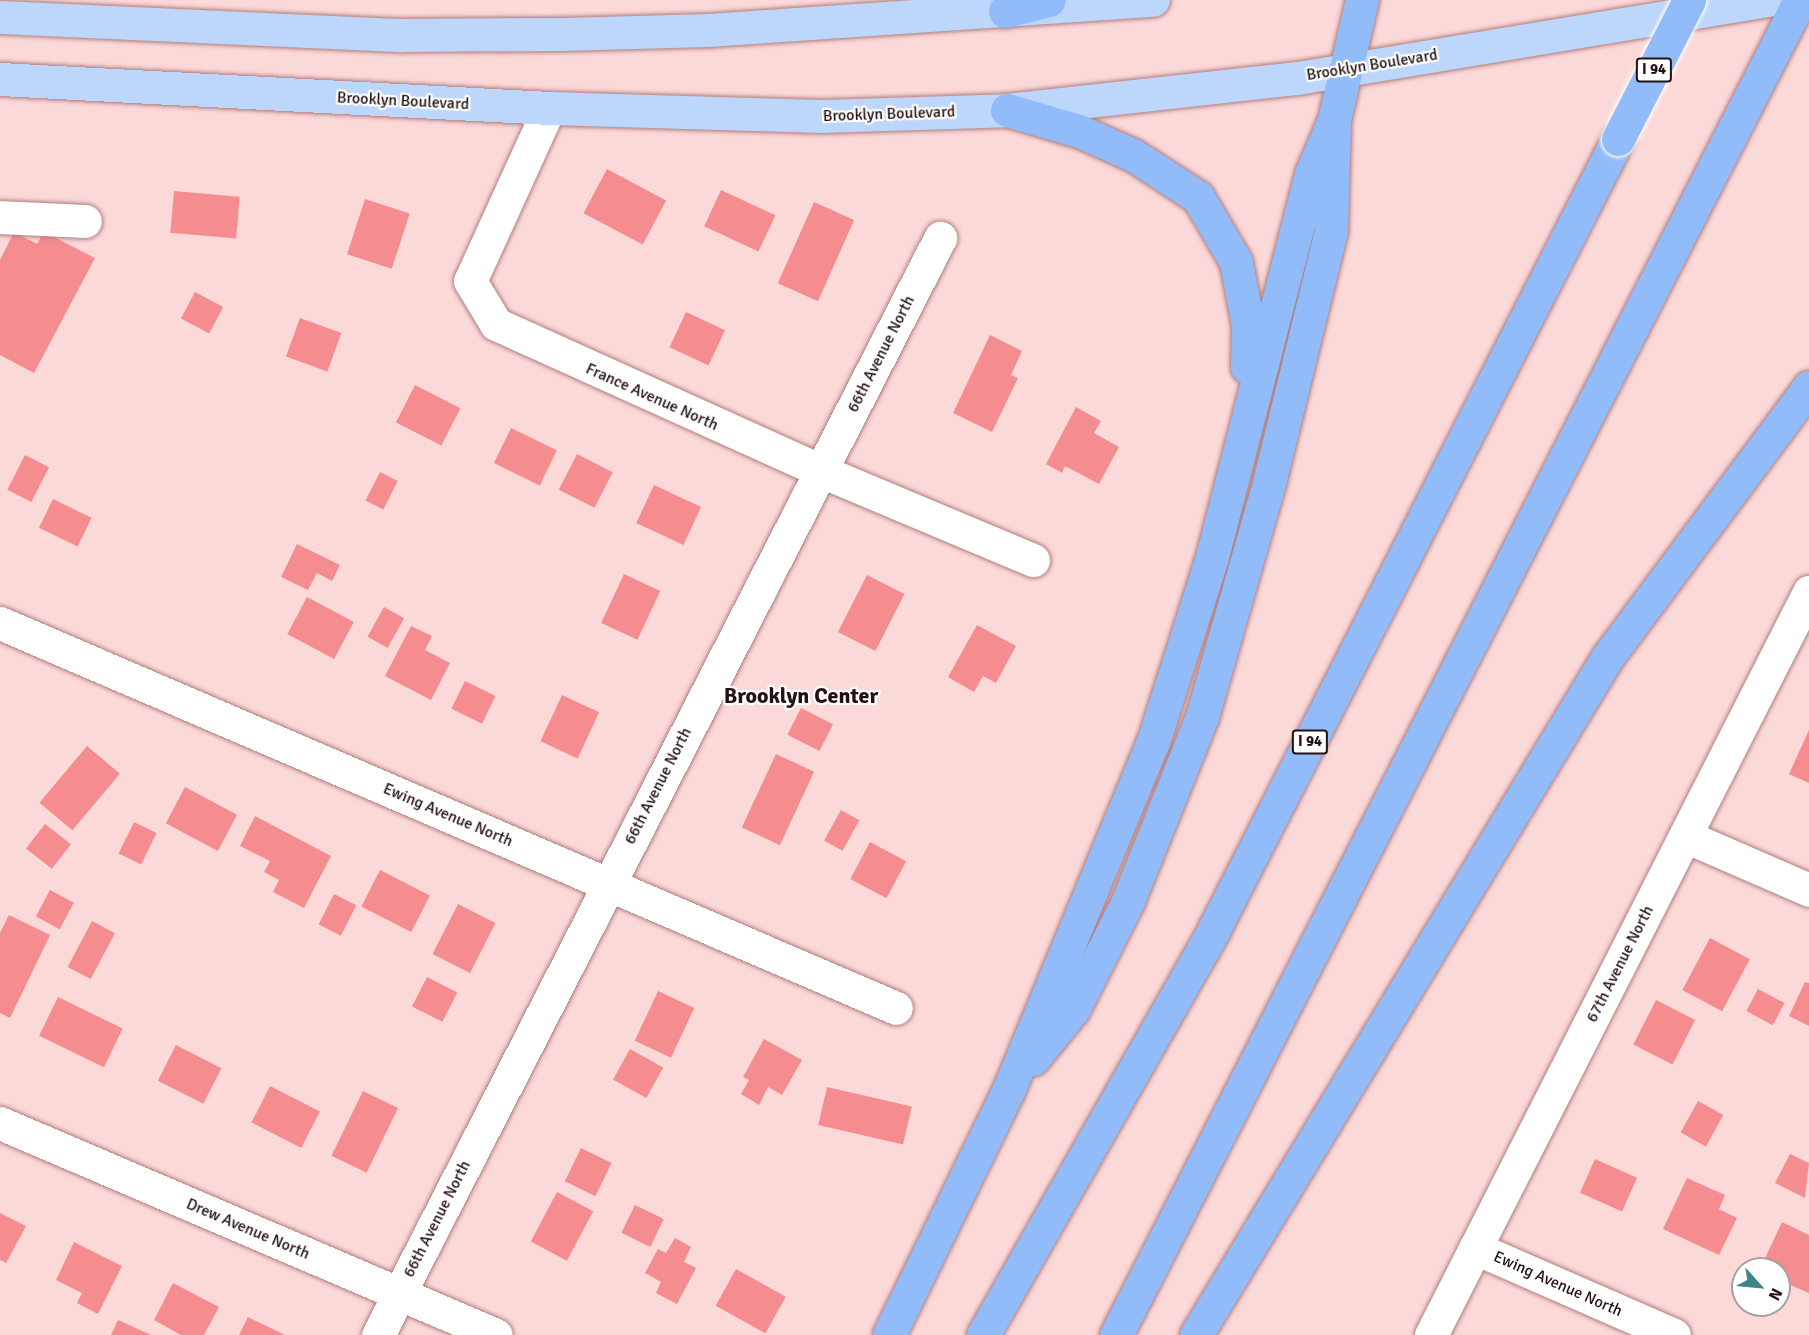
<!DOCTYPE html>
<style>
body{margin:0}
#map{position:relative;width:1809px;height:1335px;overflow:hidden;background:#fcd9d9;font-family:Signika,sans-serif}
div>[style]{position:absolute}
.building>*{inset:0;background:#f58c8f;transform-origin:0 0}
.roads{filter:drop-shadow(0 0 2px #b17d7d) drop-shadow(0 0 2px #b17d7d)}
.minor>*{height:33px;margin:-16.5px;padding:0 16.5px;transform-origin:16.5px;border-radius:16.5px;background:#fff}
.major>*{height:33px;margin:-16.5px;padding:0 16.5px;transform-origin:16.5px;border-radius:16.5px;background:#bdd6fb}
.highway>*{height:33px;margin:-16.5px;padding:0 16.5px;transform-origin:16.5px;border-radius:16.5px;background:#91bbf9}
.bridges{filter:drop-shadow(0 0 2px #fff) drop-shadow(0 0 2px #fff)}
.highway-bridge>*{height:33px;margin:-16.5px;padding:0 16.5px;transform-origin:16.5px;border-radius:16.5px;background:#91bbf9}
span{translate:-50% -50%;white-space:nowrap;text-align:center;line-height:1.15;-webkit-text-stroke:4.5px #fff;paint-order:stroke}
.shield-label span{padding:2px 4px;background:#fff;border:2px solid;border-radius:4px;-webkit-text-stroke-width:0}
.shield-label{font-size:15px;color:#241011;font-weight:700}
.street-label{font-size:16px;color:#241011}
.district-label{font-size:22px;color:#241011;font-weight:700}
.north{position:absolute;left:1731px;top:1257px;width:60px;height:60px;box-sizing:border-box;background:#fff;border:2px solid #a79fa0;border-radius:50%;rotate:117deg;font-size:16px;font-weight:700;line-height:24px;text-align:center;color:#241011}
.north::after{content:'';display:block;margin:auto;width:21px;height:27px;background:#3d8588;clip-path:polygon(50% 0,100% 100%,50% 72%,0 100%)}
</style>
<div id="map">
<div class="building">
<i style="left:607px;top:169px;width:67px;height:50px;rotate:28deg"></i>
<i style="left:721px;top:190px;width:60px;height:40px;rotate:25deg"></i>
<i style="left:174px;top:191px;width:66px;height:42px;rotate:5deg"></i>
<i style="left:365px;top:199px;width:47px;height:58px;rotate:18deg"></i>
<i style="left:814px;top:202px;width:44px;height:89px;rotate:24deg"></i>
<i style="clip-path:polygon(14px 232px,37px 244px,44px 232px,95px 258px,34px 373px,0 355px,0 260px)"></i>
<i style="left:195px;top:292px;width:32px;height:30px;rotate:28deg"></i>
<i style="left:686px;top:312px;width:43px;height:39px;rotate:25deg"></i>
<i style="left:300px;top:318px;width:44px;height:41px;rotate:20deg"></i>
<i style="clip-path:polygon(990px 335px,1022px 351px,1011px 375px,1018px 378px,992px 432px,953px 413px)"></i>
<i style="left:415px;top:385px;width:51px;height:42px;rotate:27deg"></i>
<i style="clip-path:polygon(1076px 407px,1101px 421px,1094px 433px,1119px 447px,1099px 484px,1065px 466px,1062px 473px,1046px 464px)"></i>
<i style="left:511px;top:428px;width:51px;height:39px;rotate:26deg"></i>
<i style="left:577px;top:454px;width:40px;height:40px;rotate:27deg"></i>
<i style="left:25px;top:455px;width:27px;height:39px;rotate:27deg"></i>
<i style="left:380px;top:472px;width:20px;height:32px;rotate:27deg"></i>
<i style="left:654px;top:485px;width:52px;height:42px;rotate:25deg"></i>
<i style="left:53px;top:499px;width:43px;height:32px;rotate:26deg"></i>
<i style="clip-path:polygon(297px 544px,340px 565px,332px 581px,317px 573px,308px 590px,281px 577px)"></i>
<i style="left:624px;top:574px;width:40px;height:54px;rotate:25deg"></i>
<i style="left:867px;top:575px;width:42px;height:64px;rotate:27deg"></i>
<i style="left:307px;top:597px;width:53px;height:42px;rotate:28deg"></i>
<i style="left:384px;top:607px;width:23px;height:34px;rotate:29deg"></i>
<i style="clip-path:polygon(977px 625px,1016px 646px,996px 683px,983px 676px,974px 692px,948px 677px)"></i>
<i style="clip-path:polygon(411px 626px,432px 636px,425px 650px,450px 663px,431px 700px,385px 676px)"></i>
<i style="left:465px;top:681px;width:34px;height:31px;rotate:26deg"></i>
<i style="left:562px;top:695px;width:41px;height:51px;rotate:25deg"></i>
<i style="left:801px;top:708px;width:36px;height:30px;rotate:27deg"></i>
<i style="clip-path:polygon(1809px 730px,1809px 783px,1789px 774px)"></i>
<i style="left:87px;top:746px;width:43px;height:74px;rotate:40deg"></i>
<i style="left:776px;top:754px;width:42px;height:81px;rotate:25deg"></i>
<i style="left:185px;top:787px;width:59px;height:41px;rotate:28deg"></i>
<i style="left:841px;top:810px;width:21px;height:35px;rotate:29deg"></i>
<i style="clip-path:polygon(255px 816px,331px 856px,304px 908px,273px 892px,279px 880px,264px 872px,270px 861px,240px 846px)"></i>
<i style="left:134px;top:822px;width:25px;height:35px;rotate:26deg"></i>
<i style="left:45px;top:824px;width:33px;height:31px;rotate:38deg"></i>
<i style="left:870px;top:842px;width:41px;height:42px;rotate:28deg"></i>
<i style="left:380px;top:870px;width:56px;height:41px;rotate:27deg"></i>
<i style="left:50px;top:890px;width:27px;height:30px;rotate:28deg"></i>
<i style="left:334px;top:894px;width:25px;height:34px;rotate:27deg"></i>
<i style="left:458px;top:904px;width:42px;height:56px;rotate:27deg"></i>
<i style="clip-path:polygon(9px 915px,50px 935px,10px 1018px,0 1013px,0 933px)"></i>
<i style="left:92px;top:921px;width:26px;height:52px;rotate:28deg"></i>
<i style="left:1710px;top:938px;width:45px;height:59px;rotate:28deg"></i>
<i style="left:427px;top:977px;width:34px;height:33px;rotate:27deg"></i>
<i style="clip-path:polygon(1805px 982px,1809px 983px,1809px 1026px,1789px 1016px)"></i>
<i style="left:1758px;top:989px;width:30px;height:25px;rotate:28deg"></i>
<i style="left:658px;top:991px;width:40px;height:55px;rotate:25deg"></i>
<i style="left:58px;top:997px;width:72px;height:43px;rotate:26deg"></i>
<i style="left:1656px;top:1000px;width:44px;height:50px;rotate:27deg"></i>
<i style="clip-path:polygon(764px 1039px,802px 1060px,782px 1095px,768px 1087px,759px 1105px,741px 1094px,749px 1080px,743px 1077px)"></i>
<i style="left:176px;top:1045px;width:51px;height:40px;rotate:27deg"></i>
<i style="left:630px;top:1049px;width:38px;height:35px;rotate:29deg"></i>
<i style="left:270px;top:1086px;width:56px;height:41px;rotate:27deg"></i>
<i style="left:827px;top:1087px;width:87px;height:39px;rotate:13deg"></i>
<i style="left:363px;top:1091px;width:39px;height:72px;rotate:26deg"></i>
<i style="left:1698px;top:1101px;width:29px;height:36px;rotate:29deg"></i>
<i style="left:581px;top:1148px;width:34px;height:37px;rotate:26deg"></i>
<i style="clip-path:polygon(1790px 1154px,1809px 1163px,1805px 1198px,1775px 1183px)"></i>
<i style="left:1595px;top:1159px;width:46px;height:37px;rotate:24deg"></i>
<i style="clip-path:polygon(1687px 1178px,1725px 1195px,1719px 1209px,1737px 1218px,1719px 1255px,1663px 1229px)"></i>
<i style="left:557px;top:1192px;width:41px;height:56px;rotate:28deg"></i>
<i style="left:635px;top:1205px;width:32px;height:31px;rotate:26deg"></i>
<i style="clip-path:polygon(0 1213px,26px 1226px,6px 1263px,0 1260px)"></i>
<i style="clip-path:polygon(1782px 1222px,1809px 1235px,1809px 1293px,1779px 1280px,1779px 1269px,1760px 1269px)"></i>
<i style="clip-path:polygon(675px 1238px,691px 1247px,684px 1262px,696px 1268px,677px 1304px,656px 1293px,661px 1282px,645px 1273px,658px 1249px,666px 1253px)"></i>
<i style="clip-path:polygon(74px 1242px,122px 1266px,98px 1314px,77px 1303px,82px 1293px,56px 1280px)"></i>
<i style="left:736px;top:1269px;width:57px;height:42px;rotate:29deg"></i>
<i style="clip-path:polygon(173px 1283px,219px 1307px,204px 1335px,181px 1335px,154px 1320px)"></i>
<i style="clip-path:polygon(248px 1317px,285px 1335px,239px 1335px)"></i>
<i style="clip-path:polygon(118px 1320px,151px 1335px,111px 1335px)"></i>
</div>
<div class="roads">
<div class="minor">
<i style="left:549px;top:108px;width:190px;rotate:114.5deg"></i>
<i style="left:470px;top:281px;width:50px;rotate:58.8deg"></i>
<i style="left:496px;top:324px;width:357px;rotate:24.3deg"></i>
<i style="left:821px;top:471px;width:230px;rotate:22.8deg"></i>
<i style="left:0;top:217px;width:85px;rotate:2.7deg"></i>
<i style="left:0;top:623px;width:975px;rotate:23.25deg"></i>
<i style="left:1685px;top:836px;width:135px;rotate:23.5deg"></i>
<i style="left:0;top:1123px;width:539px;rotate:23.14deg"></i>
<i style="left:1475px;top:1248px;width:217px;rotate:23.6deg"></i>
<i style="left:378px;top:1335px;width:1233px;rotate:-62.87deg"></i>
<i style="left:1431px;top:1335px;width:834px;rotate:-63.04deg"></i>
</div>
<div class="major">
<i style="left:0;top:17px;width:403px;rotate:2.6deg"></i>
<i style="left:403px;top:35px;width:159px;rotate:-0.4deg"></i>
<i style="left:562px;top:34px;width:146px;rotate:-1.6deg"></i>
<i style="left:708px;top:30px;width:446px;rotate:-3.9deg"></i>
<i style="left:0;top:79px;width:550px;rotate:3.02deg"></i>
<i style="left:549px;top:108px;width:272px;rotate:1.7deg"></i>
<i style="left:821px;top:116px;width:186px;rotate:-1.8deg"></i>
<i style="left:1007px;top:110px;width:292px;rotate:-6.3deg"></i>
<i style="left:1297px;top:78px;width:479px;rotate:-9.4deg"></i>
</div>
<div class="highway">
<i style="left:1005px;top:11px;width:45px;rotate:-14deg"></i>
<i style="left:1007px;top:110px;width:75px;rotate:16.3deg"></i>
<i style="left:1079px;top:131px;width:59px;rotate:24deg"></i>
<i style="left:1133px;top:155px;width:77px;rotate:32.9deg"></i>
<i style="left:1198px;top:197px;width:75px;rotate:59.7deg"></i>
<i style="left:1236px;top:262px;width:64px;rotate:79.2deg"></i>
<i style="left:1248px;top:325px;width:42px;rotate:91.4deg"></i>
<i style="left:1033px;top:1059px;width:63px;rotate:-50.8deg"></i>
<i style="left:1073px;top:1010px;width:122px;rotate:-63.2deg"></i>
<i style="left:1128px;top:901px;width:198px;rotate:-68.1deg"></i>
<i style="left:1202px;top:717px;width:243px;rotate:-74deg"></i>
<i style="left:1269px;top:483px;width:260px;rotate:-76.2deg"></i>
<i style="left:1331px;top:230px;width:110px;rotate:-88.4deg"></i>
<i style="left:1334px;top:120px;width:123px;rotate:-76.9deg"></i>
<i style="left:889px;top:1335px;width:274px;rotate:-64deg"></i>
<i style="left:1009px;top:1089px;width:376px;rotate:-67.5deg"></i>
<i style="left:1153px;top:742px;width:194px;rotate:-72.3deg"></i>
<i style="left:1212px;top:557px;width:396px;rotate:-75.5deg"></i>
<i style="left:1311px;top:174px;width:59px;rotate:-66.9deg"></i>
<i style="left:983px;top:1335px;width:465px;rotate:-60.3deg"></i>
<i style="left:1213px;top:931px;width:890px;rotate:-62.92deg"></i>
<i style="left:1116px;top:1335px;width:1500px;rotate:-62.87deg"></i>
<i style="left:1196px;top:1335px;width:792px;rotate:-58.74deg"></i>
<i style="left:1607px;top:658px;width:338px;rotate:-53.3deg"></i>
</div>
</div>
<div class="bridges">
<div class="highway-bridge">
<i style="left:1618px;top:139px;width:156px;rotate:-62.9deg"></i>
</div>
</div>
<div class="shield-label">
<span style="left:1654px;top:70px">I 94</span>
<span style="left:1310px;top:742px">I 94</span>
</div>
<div class="street-label">
<span style="left:1372px;top:65px;rotate:-9deg">Brooklyn Boulevard</span>
<span style="left:403px;top:101px;rotate:3deg">Brooklyn Boulevard</span>
<span style="left:889px;top:114px;rotate:-2deg">Brooklyn Boulevard</span>
<span style="left:881px;top:354px;rotate:-63deg">66th Avenue North</span>
<span style="left:652px;top:397px;rotate:24deg">France Avenue North</span>
<span style="left:658px;top:786px;rotate:-63deg">66th Avenue North</span>
<span style="left:448px;top:815px;rotate:23deg">Ewing Avenue North</span>
<span style="left:1620px;top:964px;rotate:-63deg">67th Avenue North</span>
<span style="left:437px;top:1219px;rotate:-63deg">66th Avenue North</span>
<span style="left:248px;top:1229px;rotate:23deg">Drew Avenue North</span>
<span style="left:1558px;top:1284px;rotate:24deg">Ewing Avenue North</span>
</div>
<div class="district-label">
<span style="left:801px;top:696px">Brooklyn Center</span>
</div>
<div class="north">N</div>
</div>
